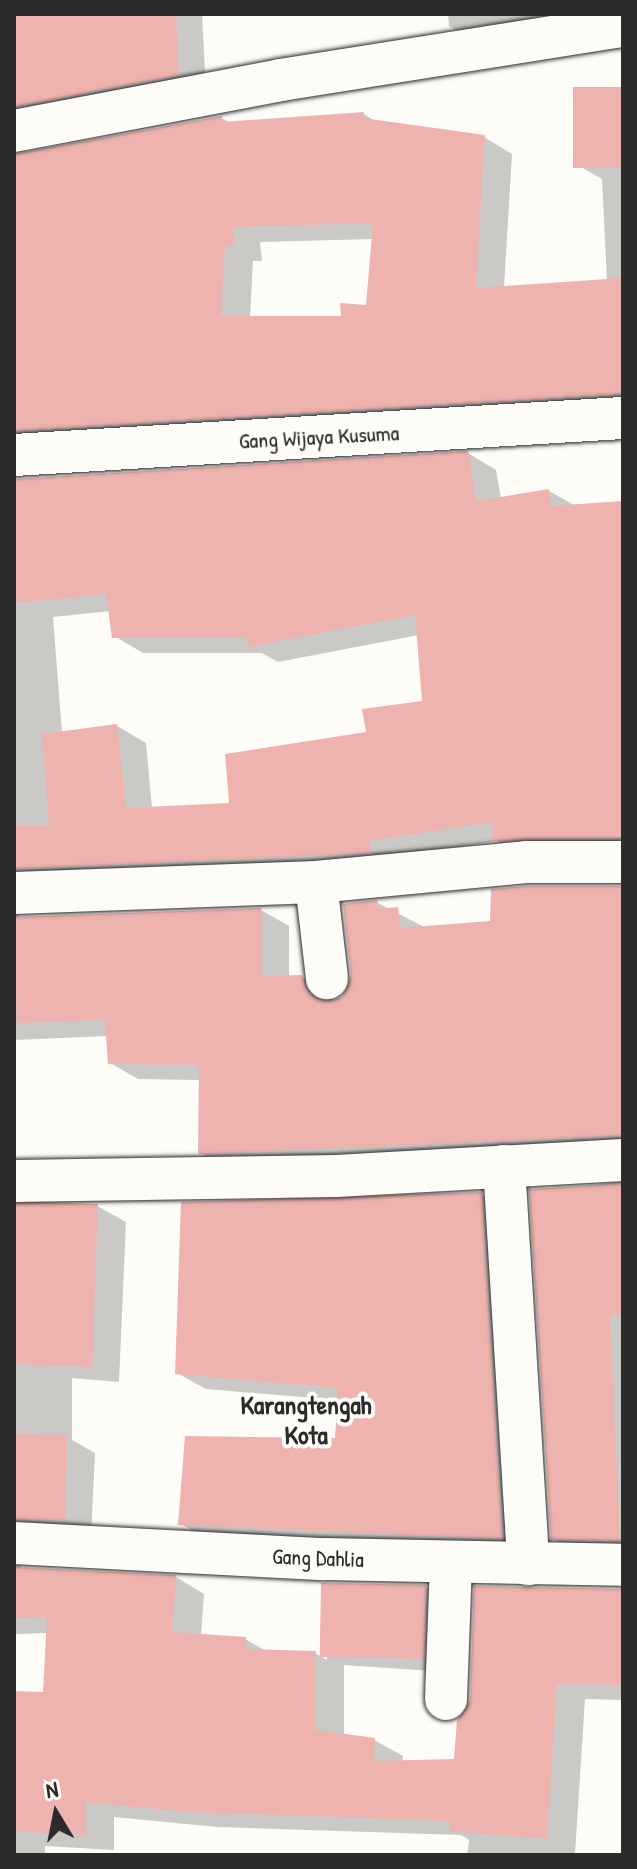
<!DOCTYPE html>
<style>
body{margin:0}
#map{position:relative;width:637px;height:1869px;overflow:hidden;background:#fdfcf7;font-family:"Patrick Hand",sans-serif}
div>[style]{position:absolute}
.shadow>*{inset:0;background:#0003}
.building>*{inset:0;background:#efb3af;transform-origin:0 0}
.roads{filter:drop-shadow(0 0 2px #2b2b2b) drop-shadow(0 0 2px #2b2b2b)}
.minor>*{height:42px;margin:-21px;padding:0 21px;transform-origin:21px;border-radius:21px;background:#fdfcf7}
span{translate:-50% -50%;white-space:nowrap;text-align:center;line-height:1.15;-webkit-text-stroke:8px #fdfcf7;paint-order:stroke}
.street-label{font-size:22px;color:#2b2b2b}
.quarter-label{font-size:26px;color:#2b2b2b;font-weight:700}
.frame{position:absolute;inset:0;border:16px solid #2b2b2b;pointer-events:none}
.north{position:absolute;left:16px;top:1773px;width:80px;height:80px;-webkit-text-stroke:6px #fdfcf7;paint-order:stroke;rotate:350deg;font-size:22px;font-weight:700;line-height:32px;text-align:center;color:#2b2b2b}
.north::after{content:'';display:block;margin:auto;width:28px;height:36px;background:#2b2b2b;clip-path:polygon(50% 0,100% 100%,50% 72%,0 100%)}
</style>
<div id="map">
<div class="shadow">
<i style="clip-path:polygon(14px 14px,202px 14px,206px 90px,14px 111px)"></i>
<i style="clip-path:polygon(448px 14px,588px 14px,478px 42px,449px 26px)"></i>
<i style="clip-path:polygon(evenodd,623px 89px,623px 411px,14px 443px,14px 174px,221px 118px,231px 123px,364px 114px,376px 122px,484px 137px,512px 154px,504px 288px,607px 281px,602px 179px,579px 166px,623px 89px,374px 239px,368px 307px,344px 318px,250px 318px,253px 261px,262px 261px,260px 242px,374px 239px)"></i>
<i style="clip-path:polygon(evenodd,468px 453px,496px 470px,501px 499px,549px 491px,576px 506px,623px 503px,623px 854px,523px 856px,497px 841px,18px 910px,20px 919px,261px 910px,289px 926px,289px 977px,302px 977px,331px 993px,334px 1002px,343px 998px,353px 976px,376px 902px,426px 928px,492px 923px,623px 888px,623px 1153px,228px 1169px,200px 1153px,200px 1080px,138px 1079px,110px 1063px,108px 1036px,14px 1040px,14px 519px,468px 453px,111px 611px,114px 636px,143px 653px,262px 653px,278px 662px,419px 635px,424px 703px,231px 804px,152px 808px,146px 743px,117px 726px,62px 733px,53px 617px,111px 611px)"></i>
<i style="clip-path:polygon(623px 1182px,623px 1556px,581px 1555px,552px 1538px,532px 1191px)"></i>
<i style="clip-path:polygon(481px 1194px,510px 1210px,530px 1554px,209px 1540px,181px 1524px,337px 1440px,339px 1400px,206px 1389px,177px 1373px)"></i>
<i style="clip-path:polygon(97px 1206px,126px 1222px,119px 1382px,72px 1378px,72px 1440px,95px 1453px,91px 1537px,21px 1547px,21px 1569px,176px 1577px,204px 1594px,201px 1636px,245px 1639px,266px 1651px,315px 1653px,327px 1660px,323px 1585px,426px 1587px,450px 1601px,447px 1672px,344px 1665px,344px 1736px,374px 1740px,403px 1756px,402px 1762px,456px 1761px,623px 1591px,623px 1700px,585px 1699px,575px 1854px,467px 1855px,469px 1840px,461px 1835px,217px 1827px,114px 1817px,114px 1850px,45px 1846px,45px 1855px,14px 1855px,14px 1693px,45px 1694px,48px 1633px,14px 1634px,14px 1207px)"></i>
</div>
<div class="building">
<i style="clip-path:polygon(14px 14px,176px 14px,179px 75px,14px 107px)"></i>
<i style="left:623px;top:87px;width:81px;height:50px;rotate:90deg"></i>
<i style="clip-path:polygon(evenodd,364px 112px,363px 118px,485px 135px,476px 288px,623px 278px,623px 394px,14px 431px,14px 154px,222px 116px,222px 122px,364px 112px,373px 223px,366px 305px,340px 303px,341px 316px,221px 316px,225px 246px,234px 245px,233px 227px,373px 223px)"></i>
<i style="clip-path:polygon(468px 451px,476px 501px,549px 489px,551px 506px,623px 501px,623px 838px,492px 841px,493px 822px,369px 841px,371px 853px,14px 869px,14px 826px,49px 826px,42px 734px,117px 724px,126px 808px,229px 803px,225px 754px,366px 732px,362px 709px,422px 701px,415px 615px,248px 647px,246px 638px,112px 638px,106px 594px,14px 603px,16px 479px)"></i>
<i style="clip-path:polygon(527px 886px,623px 886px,623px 1136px,198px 1154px,199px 1065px,108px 1064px,105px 1020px,17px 1023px,14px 917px,261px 908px,261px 976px,302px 975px,308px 993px,329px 1002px,342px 997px,351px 976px,343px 904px,377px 900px,378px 909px,398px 907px,400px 928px,490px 921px,491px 889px)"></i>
<i style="clip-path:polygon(623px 1184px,623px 1314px,610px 1315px,620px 1541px,551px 1540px,529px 1189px)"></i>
<i style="clip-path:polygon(482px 1192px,502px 1539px,178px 1525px,185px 1436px,335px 1438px,338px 1388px,175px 1374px,181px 1202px)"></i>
<i style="left:98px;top:1204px;width:163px;height:84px;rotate:92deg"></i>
<i style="left:14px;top:1434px;width:53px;height:85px;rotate:1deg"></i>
<i style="clip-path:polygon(14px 1567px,176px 1575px,172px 1632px,246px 1637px,245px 1649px,316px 1651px,316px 1730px,375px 1738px,374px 1761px,454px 1759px,457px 1720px,470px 1700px,474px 1586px,623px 1589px,623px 1685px,557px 1684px,547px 1839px,449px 1831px,450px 1821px,187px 1812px,86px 1802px,86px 1835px,14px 1831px,14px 1691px,43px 1692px,47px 1617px,14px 1618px)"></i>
<i style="left:321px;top:1583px;width:105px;height:74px;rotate:1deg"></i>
</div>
<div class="roads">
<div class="minor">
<i style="left:14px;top:131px;width:272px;rotate:-10.8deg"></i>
<i style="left:281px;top:80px;width:346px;rotate:-9deg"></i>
<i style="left:14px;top:455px;width:610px;rotate:-3.48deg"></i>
<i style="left:316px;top:882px;width:97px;rotate:83.5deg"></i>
<i style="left:14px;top:893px;width:302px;rotate:-2.1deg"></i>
<i style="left:316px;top:882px;width:211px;rotate:-5.4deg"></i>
<i style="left:526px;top:862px;width:97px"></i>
<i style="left:504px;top:1166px;width:399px;rotate:86.5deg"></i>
<i style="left:14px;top:1181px;width:322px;rotate:-0.9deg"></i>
<i style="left:336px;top:1176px;width:287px;rotate:-3.2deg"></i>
<i style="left:14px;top:1543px;width:310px;rotate:3deg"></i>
<i style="left:324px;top:1559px;width:299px;rotate:1.1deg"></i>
<i style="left:446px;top:1699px;width:136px;rotate:-87.9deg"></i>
</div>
</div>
<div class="street-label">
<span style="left:319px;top:437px;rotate:-3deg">Gang Wijaya Kusuma</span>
<span style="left:318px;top:1558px;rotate:2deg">Gang Dahlia</span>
</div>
<div class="quarter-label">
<span style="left:306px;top:1420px">Karangtengah<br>Kota</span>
</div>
<div class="frame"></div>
<div class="north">N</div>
</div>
